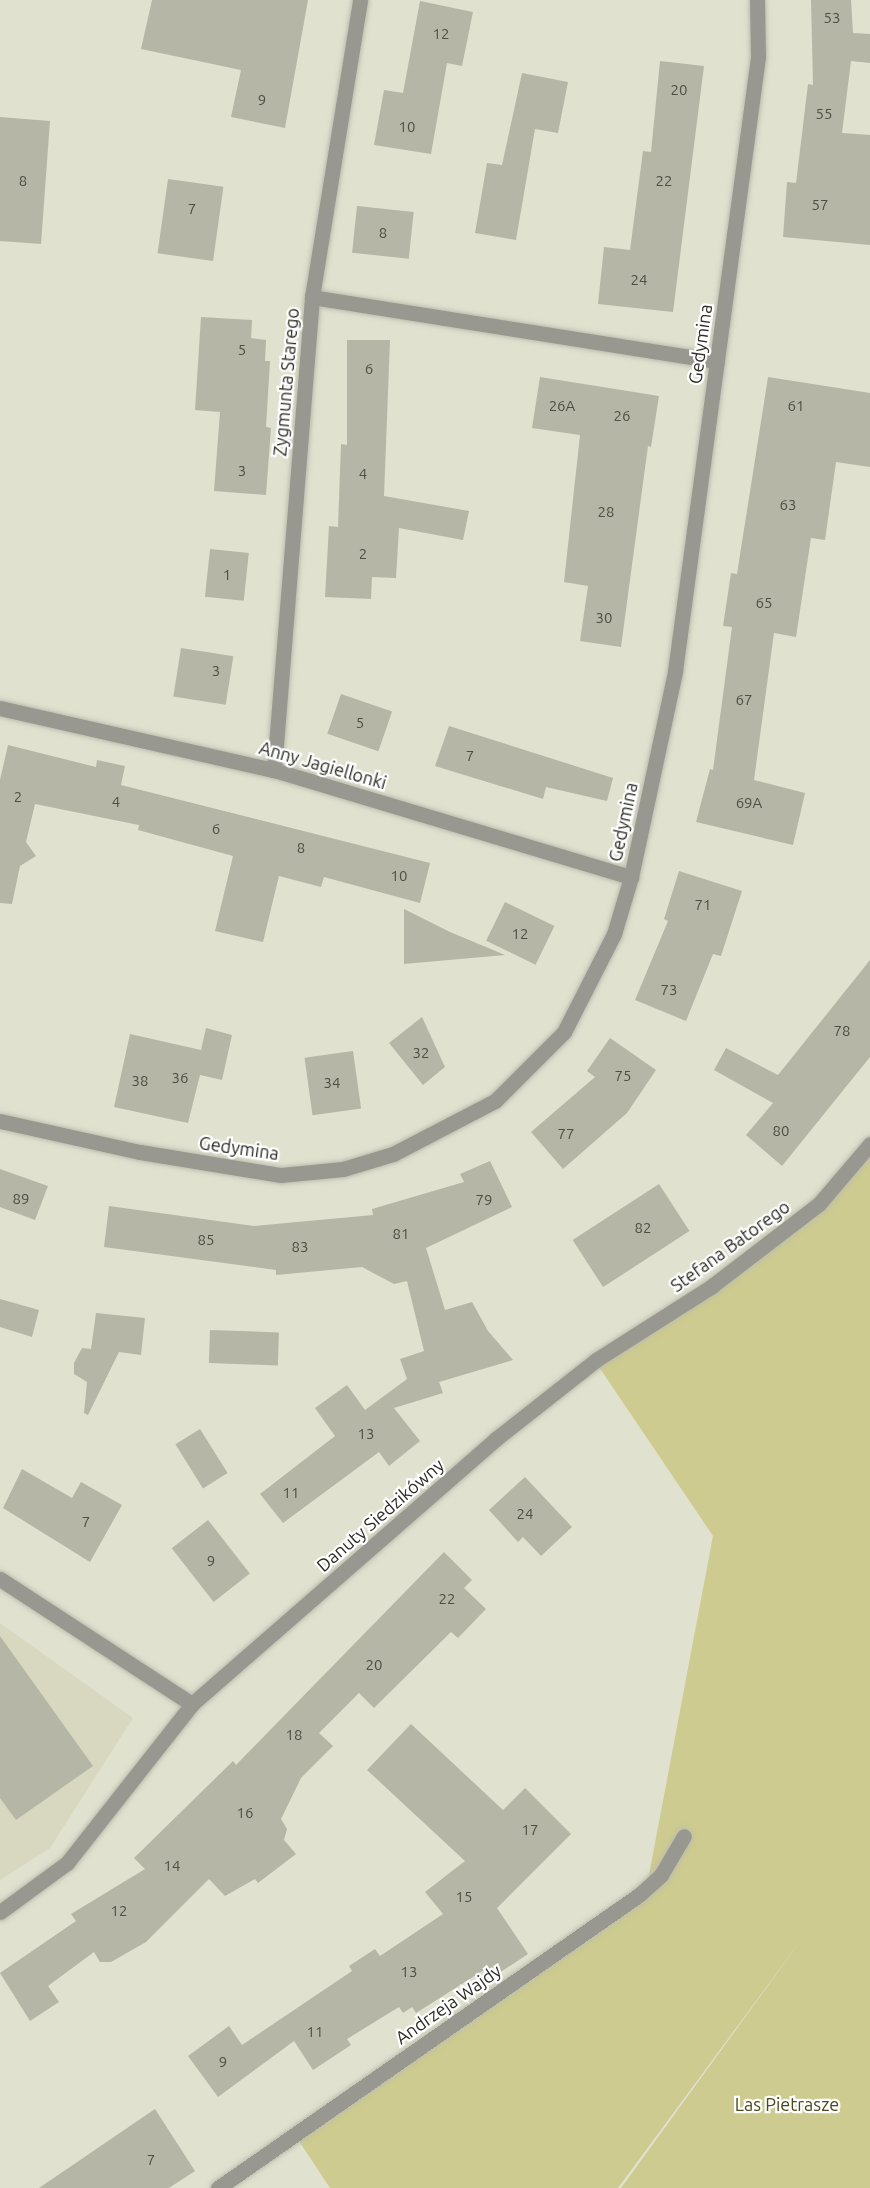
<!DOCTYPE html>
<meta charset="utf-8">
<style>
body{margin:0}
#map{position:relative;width:870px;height:2188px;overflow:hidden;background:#e1e1d0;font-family:Ubuntu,sans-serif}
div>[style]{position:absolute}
.built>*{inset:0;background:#d8d8c0}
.green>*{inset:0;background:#cdcb8f}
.building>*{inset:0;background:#b6b6a6;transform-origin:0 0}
.roads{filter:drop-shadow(0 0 2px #bdbdae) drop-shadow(0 0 2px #bdbdae)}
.service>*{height:15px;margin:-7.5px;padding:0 7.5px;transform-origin:7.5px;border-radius:7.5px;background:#989891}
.minor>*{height:15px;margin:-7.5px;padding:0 7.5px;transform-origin:7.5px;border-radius:7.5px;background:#989891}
span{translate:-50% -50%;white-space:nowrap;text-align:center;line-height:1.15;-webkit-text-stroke:4.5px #fff;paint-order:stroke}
.number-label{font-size:15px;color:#4e4e45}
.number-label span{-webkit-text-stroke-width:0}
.street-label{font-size:18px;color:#2c2c25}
.park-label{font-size:18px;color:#4b491d}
</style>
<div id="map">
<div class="built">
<i style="clip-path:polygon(0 1623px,133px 1718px,50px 1848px,0 1880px)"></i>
</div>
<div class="green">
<i style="clip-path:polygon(870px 1144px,870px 2188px,621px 2188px,807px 1932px,618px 2188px,330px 2188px,295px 2135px,645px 1896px,713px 1536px,595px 1361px,815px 1208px)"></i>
</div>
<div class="building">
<i style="clip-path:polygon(152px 0,308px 0,285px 128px,231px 117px,241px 70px,141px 49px)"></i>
<i style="clip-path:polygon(811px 0,851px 0,853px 33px,870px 34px,870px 63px,851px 61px,842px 133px,870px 135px,870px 245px,783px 237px,787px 182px,796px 183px,808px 84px,813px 85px)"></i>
<i style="clip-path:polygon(420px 1px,473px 12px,462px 66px,447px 63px,431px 154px,374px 145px,384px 90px,403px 93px)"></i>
<i style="clip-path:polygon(660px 61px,704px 66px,673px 312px,598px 304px,604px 247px,630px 250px,643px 151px,651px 152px)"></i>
<i style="clip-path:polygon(522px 73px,568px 82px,558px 133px,535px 129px,516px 240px,475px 233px,487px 163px,502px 165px)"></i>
<i style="clip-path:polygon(0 117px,50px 121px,41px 244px,0 241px)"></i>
<i style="left:168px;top:179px;width:56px;height:75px;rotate:8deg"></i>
<i style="left:357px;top:206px;width:57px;height:47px;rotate:6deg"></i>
<i style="clip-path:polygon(201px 317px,252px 320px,251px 338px,266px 340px,265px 361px,270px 361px,266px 427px,271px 428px,266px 495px,214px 491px,220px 412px,195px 410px)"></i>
<i style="clip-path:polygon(347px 340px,390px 340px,384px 496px,469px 511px,463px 540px,399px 528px,396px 578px,372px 577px,371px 599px,325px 597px,329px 526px,338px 527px,341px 444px,347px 445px)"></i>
<i style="clip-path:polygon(540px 377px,659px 396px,651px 447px,648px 446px,621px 647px,580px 641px,588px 586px,564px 582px,580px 435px,532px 428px)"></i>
<i style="clip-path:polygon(768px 377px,870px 393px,870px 467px,836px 462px,825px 540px,811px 538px,796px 637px,774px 633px,754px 780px,805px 793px,793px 845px,696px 822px,710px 769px,713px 770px,732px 627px,723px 626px,731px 573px,737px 574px)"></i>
<i style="left:210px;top:549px;width:39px;height:48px;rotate:6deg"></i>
<i style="left:181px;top:648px;width:53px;height:49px;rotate:9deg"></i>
<i style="left:341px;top:694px;width:54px;height:42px;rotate:19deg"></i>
<i style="clip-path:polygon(449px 726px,613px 778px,607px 801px,546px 787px,543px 799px,435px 766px)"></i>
<i style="clip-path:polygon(8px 745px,96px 767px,97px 760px,125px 766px,121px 785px,430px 863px,420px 903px,324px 877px,321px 887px,279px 876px,263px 942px,215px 931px,233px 856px,138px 830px,139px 825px,35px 804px,26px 842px,36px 856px,20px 866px,12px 904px,0 903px,0 780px)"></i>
<i style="clip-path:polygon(679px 871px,742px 891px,721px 956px,713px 954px,686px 1021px,635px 1000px,668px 921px,664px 919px)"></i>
<i style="left:505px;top:902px;width:55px;height:43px;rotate:26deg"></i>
<i style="clip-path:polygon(404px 909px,450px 932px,505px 955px,404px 964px)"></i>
<i style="clip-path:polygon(870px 960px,870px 1057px,782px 1166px,746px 1135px,773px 1103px,714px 1070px,726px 1048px,778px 1075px)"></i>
<i style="clip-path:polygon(422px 1017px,445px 1067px,423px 1085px,389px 1043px)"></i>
<i style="clip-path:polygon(206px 1028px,232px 1035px,222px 1080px,200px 1075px,188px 1123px,114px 1107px,130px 1034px,201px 1050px)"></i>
<i style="clip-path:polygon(610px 1038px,656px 1070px,627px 1113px,563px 1169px,531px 1132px,595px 1077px,587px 1071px)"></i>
<i style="left:353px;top:1051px;width:58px;height:49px;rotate:82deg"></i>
<i style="clip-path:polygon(490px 1161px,512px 1207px,426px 1248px,445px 1310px,472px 1302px,488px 1331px,513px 1360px,439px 1382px,443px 1393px,394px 1408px,420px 1441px,389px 1466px,379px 1452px,283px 1523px,260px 1494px,335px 1436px,315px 1408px,347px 1385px,365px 1410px,407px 1379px,400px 1359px,424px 1351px,407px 1281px,394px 1284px,362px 1267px,276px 1275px,276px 1270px,104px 1247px,109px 1206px,254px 1226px,373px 1215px,372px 1209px,464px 1182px,460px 1174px)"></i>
<i style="clip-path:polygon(0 1169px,48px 1186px,35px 1220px,0 1207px)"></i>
<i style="left:659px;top:1184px;width:56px;height:103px;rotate:57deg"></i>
<i style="clip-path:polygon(0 1299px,39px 1310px,32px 1337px,0 1327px)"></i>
<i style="clip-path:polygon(96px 1313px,145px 1318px,141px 1355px,119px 1352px,88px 1415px,84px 1413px,87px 1382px,74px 1374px,74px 1363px,82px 1348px,91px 1349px)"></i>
<i style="left:210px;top:1330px;width:69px;height:33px;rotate:2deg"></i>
<i style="left:200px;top:1429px;width:52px;height:29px;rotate:58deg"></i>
<i style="clip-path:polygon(22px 1469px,72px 1498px,81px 1482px,122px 1505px,90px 1562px,3px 1508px)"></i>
<i style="clip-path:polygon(525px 1477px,572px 1527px,541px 1556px,523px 1537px,518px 1542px,489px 1510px)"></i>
<i style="left:208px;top:1520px;width:68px;height:46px;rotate:52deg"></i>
<i style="clip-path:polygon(444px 1552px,472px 1580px,464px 1588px,486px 1609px,458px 1638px,451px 1632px,374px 1708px,359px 1693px,319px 1733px,333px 1746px,301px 1778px,281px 1819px,287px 1829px,284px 1840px,296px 1854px,258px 1883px,255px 1879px,225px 1896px,209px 1879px,146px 1942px,111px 1962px,100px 1962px,94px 1952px,48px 1986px,59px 2002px,30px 2021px,0 1973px,76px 1921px,71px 1914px,145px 1869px,134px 1858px,233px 1761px,236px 1765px)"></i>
<i style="clip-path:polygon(0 1636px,93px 1766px,16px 1820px,0 1798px)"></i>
<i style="clip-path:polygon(411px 1724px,503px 1810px,525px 1788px,571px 1834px,497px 1908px,528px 1954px,490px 1979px,484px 1970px,416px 2013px,412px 2007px,403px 2013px,399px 2007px,347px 2039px,351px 2045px,313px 2070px,294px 2041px,218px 2097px,188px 2056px,229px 2026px,242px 2045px,352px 1971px,349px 1966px,375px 1949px,380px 1956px,443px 1914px,425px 1892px,465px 1861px,367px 1770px)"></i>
<i style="clip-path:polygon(155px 2109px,195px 2171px,169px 2188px,39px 2188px)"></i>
</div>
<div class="roads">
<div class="service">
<i style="left:312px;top:297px;width:410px;rotate:9deg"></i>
</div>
<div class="minor">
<i style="left:0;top:708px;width:281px;rotate:12.8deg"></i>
<i style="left:274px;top:770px;width:373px;rotate:16.7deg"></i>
<i style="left:274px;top:770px;width:475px;rotate:-85.4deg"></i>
<i style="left:312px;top:297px;width:301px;rotate:-80.8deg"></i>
<i style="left:0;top:1121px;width:143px;rotate:12.5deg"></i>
<i style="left:140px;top:1152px;width:143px;rotate:9.3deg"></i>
<i style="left:281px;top:1175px;width:62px;rotate:-5.5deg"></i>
<i style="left:343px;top:1169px;width:52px;rotate:-16.7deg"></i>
<i style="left:393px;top:1154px;width:115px;rotate:-27.5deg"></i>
<i style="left:495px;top:1101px;width:98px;rotate:-45deg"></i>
<i style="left:564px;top:1032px;width:110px;rotate:-63deg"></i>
<i style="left:614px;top:934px;width:59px;rotate:-73.4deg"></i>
<i style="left:631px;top:877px;width:211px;rotate:-77.9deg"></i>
<i style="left:675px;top:671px;width:620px;rotate:-82.3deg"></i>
<i style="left:758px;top:57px;width:57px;rotate:-91deg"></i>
<i style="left:0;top:1579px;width:229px;rotate:33.1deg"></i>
<i style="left:0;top:1912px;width:83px;rotate:-36.2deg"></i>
<i style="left:67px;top:1863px;width:202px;rotate:-51.8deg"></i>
<i style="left:192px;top:1704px;width:405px;rotate:-41.1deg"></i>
<i style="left:497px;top:1438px;width:126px;rotate:-38.2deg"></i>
<i style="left:596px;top:1360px;width:138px;rotate:-32.5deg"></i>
<i style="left:712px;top:1286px;width:135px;rotate:-37.5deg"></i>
<i style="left:819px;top:1204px;width:79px;rotate:-49.6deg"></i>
<i style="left:218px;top:2188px;width:513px;rotate:-34.84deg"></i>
<i style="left:639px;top:1895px;width:30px;rotate:-42deg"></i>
<i style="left:661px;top:1875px;width:45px;rotate:-59.5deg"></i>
</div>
</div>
<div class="number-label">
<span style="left:832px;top:18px">53</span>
<span style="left:441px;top:34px">12</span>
<span style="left:679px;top:90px">20</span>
<span style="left:262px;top:100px">9</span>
<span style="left:824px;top:114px">55</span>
<span style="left:407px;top:127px">10</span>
<span style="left:23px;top:181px">8</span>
<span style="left:664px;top:181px">22</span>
<span style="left:820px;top:205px">57</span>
<span style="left:192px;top:209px">7</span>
<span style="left:383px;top:233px">8</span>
<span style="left:639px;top:280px">24</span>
<span style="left:242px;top:350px">5</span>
<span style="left:369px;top:369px">6</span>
<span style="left:562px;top:406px">26A</span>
<span style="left:796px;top:406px">61</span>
<span style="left:622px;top:416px">26</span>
<span style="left:242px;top:471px">3</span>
<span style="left:363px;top:474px">4</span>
<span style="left:788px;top:505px">63</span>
<span style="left:606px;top:512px">28</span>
<span style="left:363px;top:554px">2</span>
<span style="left:227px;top:575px">1</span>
<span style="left:764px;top:603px">65</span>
<span style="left:604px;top:618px">30</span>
<span style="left:216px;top:671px">3</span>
<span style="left:744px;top:700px">67</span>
<span style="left:360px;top:723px">5</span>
<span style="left:470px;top:756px">7</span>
<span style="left:18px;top:797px">2</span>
<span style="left:116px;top:802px">4</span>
<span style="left:749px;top:803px">69A</span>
<span style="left:216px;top:829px">6</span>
<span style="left:301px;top:848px">8</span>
<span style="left:399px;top:876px">10</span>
<span style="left:703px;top:905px">71</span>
<span style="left:520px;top:934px">12</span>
<span style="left:669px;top:990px">73</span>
<span style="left:842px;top:1031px">78</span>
<span style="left:421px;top:1053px">32</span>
<span style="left:623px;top:1076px">75</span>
<span style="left:180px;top:1078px">36</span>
<span style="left:140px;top:1081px">38</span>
<span style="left:332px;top:1083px">34</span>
<span style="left:781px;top:1131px">80</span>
<span style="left:566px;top:1134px">77</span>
<span style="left:21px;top:1199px">89</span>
<span style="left:484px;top:1200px">79</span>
<span style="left:643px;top:1228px">82</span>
<span style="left:401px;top:1234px">81</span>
<span style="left:206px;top:1240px">85</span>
<span style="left:300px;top:1247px">83</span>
<span style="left:366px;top:1434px">13</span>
<span style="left:291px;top:1493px">11</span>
<span style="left:525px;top:1514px">24</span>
<span style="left:86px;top:1522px">7</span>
<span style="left:211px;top:1561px">9</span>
<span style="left:447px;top:1599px">22</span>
<span style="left:374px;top:1665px">20</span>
<span style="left:294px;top:1735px">18</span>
<span style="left:245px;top:1813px">16</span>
<span style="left:530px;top:1830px">17</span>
<span style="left:172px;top:1866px">14</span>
<span style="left:464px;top:1897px">15</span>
<span style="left:119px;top:1911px">12</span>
<span style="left:409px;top:1972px">13</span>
<span style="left:315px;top:2032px">11</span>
<span style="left:223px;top:2062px">9</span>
<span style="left:151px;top:2160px">7</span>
</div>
<div class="street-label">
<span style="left:700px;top:344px;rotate:-82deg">Gedymina</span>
<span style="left:286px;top:382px;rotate:-85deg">Zygmunta Starego</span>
<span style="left:323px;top:765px;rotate:16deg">Anny Jagiellonki</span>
<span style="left:623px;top:822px;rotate:-78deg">Gedymina</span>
<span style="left:239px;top:1148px;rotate:8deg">Gedymina</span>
<span style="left:730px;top:1246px;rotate:-36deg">Stefana Batorego</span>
<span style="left:380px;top:1515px;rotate:-41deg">Danuty Siedzikówny</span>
<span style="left:448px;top:2004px;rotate:-35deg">Andrzeja Wajdy</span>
</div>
<div class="park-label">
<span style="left:787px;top:2104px">Las Pietrasze</span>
</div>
</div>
